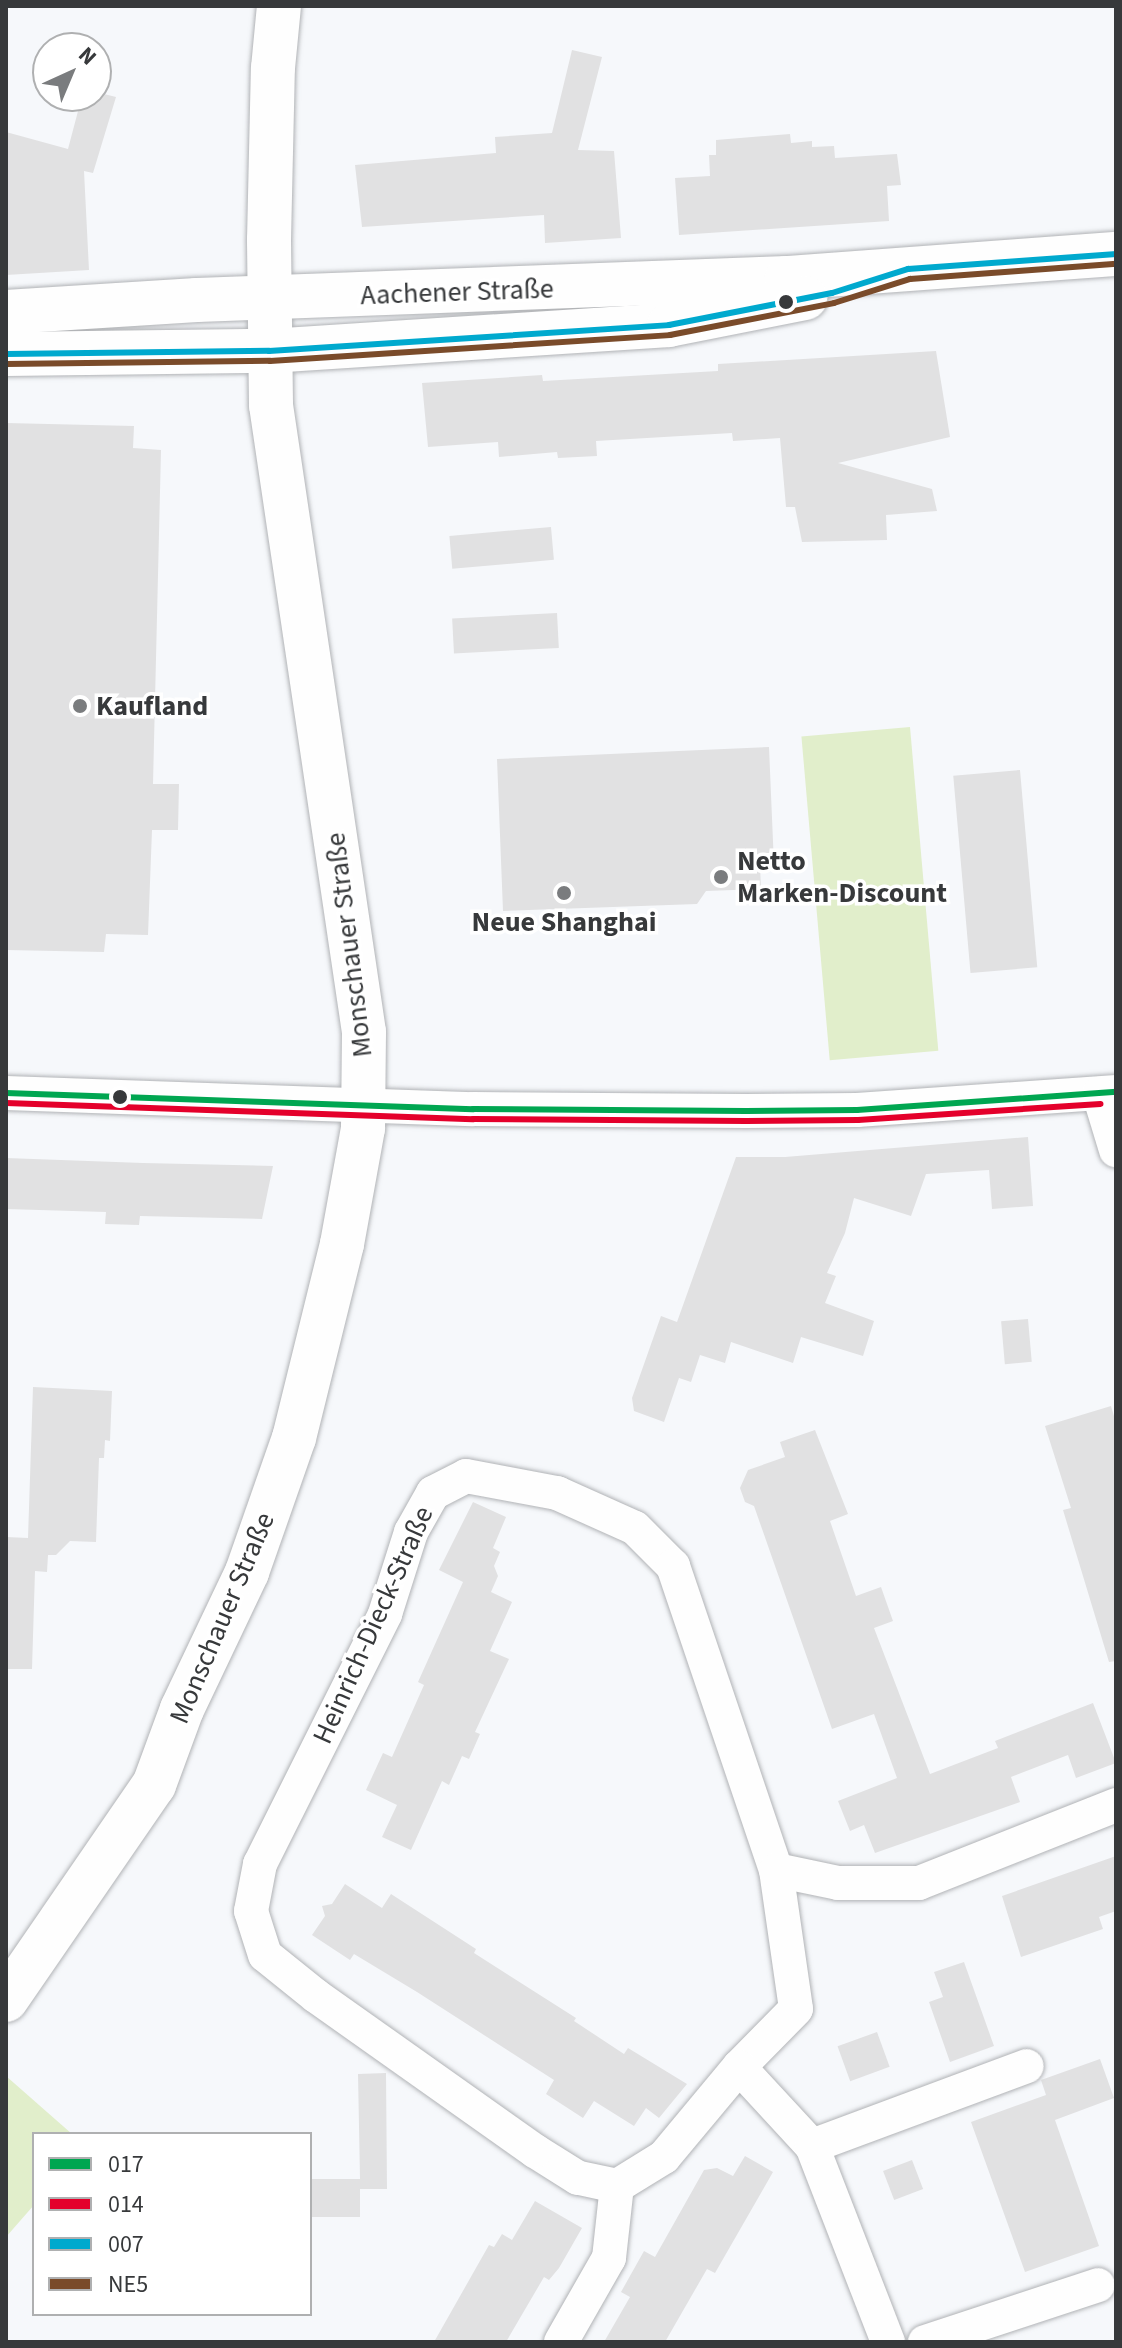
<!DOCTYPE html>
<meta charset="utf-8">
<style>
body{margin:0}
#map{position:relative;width:1122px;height:2348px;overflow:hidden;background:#f6f8fb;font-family:"Source Sans 3",sans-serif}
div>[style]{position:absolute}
.green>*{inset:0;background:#e1eecb;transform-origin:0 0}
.building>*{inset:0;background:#e1e1e2;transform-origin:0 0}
.roads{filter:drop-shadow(0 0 2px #b1b3b6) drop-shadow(0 0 2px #b1b3b6)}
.minor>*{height:34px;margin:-17px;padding:0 17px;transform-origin:17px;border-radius:17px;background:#fefefe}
.major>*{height:44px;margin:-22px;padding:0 22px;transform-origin:22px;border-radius:22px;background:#fefefe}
.bus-1>*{height:6px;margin:-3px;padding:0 3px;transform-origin:3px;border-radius:3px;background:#00a651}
.bus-2>*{height:6px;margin:-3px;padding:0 3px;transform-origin:3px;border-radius:3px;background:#e4002b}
.bus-3>*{height:6px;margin:-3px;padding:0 3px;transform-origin:3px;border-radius:3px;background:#00a9ce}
.bus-4>*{height:6px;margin:-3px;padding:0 3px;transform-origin:3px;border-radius:3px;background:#7a4b2a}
.dots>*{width:22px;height:22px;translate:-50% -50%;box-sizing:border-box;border:4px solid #fff;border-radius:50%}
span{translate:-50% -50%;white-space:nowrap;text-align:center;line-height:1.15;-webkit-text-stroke:7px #fff;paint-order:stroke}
.street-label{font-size:28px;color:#37393b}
.poi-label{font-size:28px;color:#37393b;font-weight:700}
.left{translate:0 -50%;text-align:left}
.frame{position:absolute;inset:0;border:8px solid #37393b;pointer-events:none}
.legend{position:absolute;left:32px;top:2132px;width:280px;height:184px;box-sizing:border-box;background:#fff;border:2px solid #afb0b1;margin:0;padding:10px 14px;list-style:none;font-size:24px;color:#37393b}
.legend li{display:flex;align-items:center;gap:16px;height:40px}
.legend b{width:40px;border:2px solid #afb0b1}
.north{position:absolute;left:32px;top:32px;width:80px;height:80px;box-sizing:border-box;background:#fff;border:2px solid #afb0b1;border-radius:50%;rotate:44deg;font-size:22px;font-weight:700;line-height:32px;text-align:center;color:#37393b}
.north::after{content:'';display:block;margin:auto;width:28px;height:36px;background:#7a7c7e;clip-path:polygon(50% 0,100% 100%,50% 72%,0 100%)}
</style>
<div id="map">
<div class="green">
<i style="left:910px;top:727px;width:325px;height:109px;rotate:85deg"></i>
<i style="clip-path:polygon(6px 2076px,72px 2134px,34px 2134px,34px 2205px,6px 2237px)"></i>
</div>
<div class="building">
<i style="clip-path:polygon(572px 50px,602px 57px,578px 150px,614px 151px,621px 238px,545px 243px,544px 215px,362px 227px,355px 165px,496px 153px,495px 137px,552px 133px)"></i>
<i style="clip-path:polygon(96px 92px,116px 97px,93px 173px,84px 171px,89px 270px,6px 275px,6px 132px,68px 149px,82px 96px,96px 96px)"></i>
<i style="clip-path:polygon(790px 134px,791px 143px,812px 141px,812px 147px,834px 146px,835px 158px,897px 154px,901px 185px,887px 186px,889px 221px,679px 235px,675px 178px,710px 176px,709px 155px,716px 155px,716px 140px)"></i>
<i style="clip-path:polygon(936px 351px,950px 437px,838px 463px,932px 489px,937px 511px,886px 515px,887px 540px,802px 542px,795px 507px,786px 507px,780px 438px,733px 441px,732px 433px,596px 441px,597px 456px,558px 458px,557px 452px,499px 457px,498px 442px,428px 447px,422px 383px,542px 375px,543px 381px,718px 371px,718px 364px)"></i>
<i style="clip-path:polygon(6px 423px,134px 426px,133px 448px,161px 450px,153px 784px,179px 784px,178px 830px,152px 830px,148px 935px,106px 934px,104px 952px,6px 950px)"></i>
<i style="left:551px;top:527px;width:33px;height:102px;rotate:85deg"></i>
<i style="left:557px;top:613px;width:35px;height:105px;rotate:87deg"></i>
<i style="clip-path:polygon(769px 747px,774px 865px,760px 866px,761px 889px,706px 891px,697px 904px,503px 911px,497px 759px)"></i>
<i style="left:1020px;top:770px;width:198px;height:67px;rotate:85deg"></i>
<i style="clip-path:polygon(1028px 1137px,1033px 1206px,992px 1209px,989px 1170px,926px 1174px,911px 1216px,854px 1198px,845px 1233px,827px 1273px,836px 1276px,825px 1303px,874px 1321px,863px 1356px,801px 1337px,793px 1363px,731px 1342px,725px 1363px,700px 1355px,691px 1382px,679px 1378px,664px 1422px,634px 1411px,632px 1398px,661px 1316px,677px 1322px,736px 1157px,785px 1157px)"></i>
<i style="clip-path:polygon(6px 1158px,143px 1163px,273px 1166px,262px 1219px,140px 1216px,139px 1225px,105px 1224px,106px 1212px,6px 1209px)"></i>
<i style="left:1028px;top:1319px;width:43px;height:27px;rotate:85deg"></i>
<i style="clip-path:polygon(33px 1387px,112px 1391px,110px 1441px,105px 1440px,104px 1458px,99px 1458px,96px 1542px,70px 1541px,56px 1555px,48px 1555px,47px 1572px,35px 1571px,32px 1669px,6px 1669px,6px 1537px,28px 1538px)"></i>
<i style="clip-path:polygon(1111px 1406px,1116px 1423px,1116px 1661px,1109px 1662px,1063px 1510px,1071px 1508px,1045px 1426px)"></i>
<i style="clip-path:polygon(815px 1430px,848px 1514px,830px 1521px,856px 1596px,881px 1587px,893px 1621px,874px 1628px,930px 1774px,998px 1748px,995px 1741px,1093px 1703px,1116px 1763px,1076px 1778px,1068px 1755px,1011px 1777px,1020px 1802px,875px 1853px,864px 1825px,850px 1831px,838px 1801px,897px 1778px,874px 1714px,832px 1729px,754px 1506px,745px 1502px,740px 1488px,748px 1470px,785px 1457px,780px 1442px)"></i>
<i style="clip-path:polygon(473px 1502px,506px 1517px,493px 1548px,500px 1552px,494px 1566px,498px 1576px,491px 1592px,512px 1602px,490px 1651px,509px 1659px,475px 1732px,480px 1734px,469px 1759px,462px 1756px,449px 1785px,442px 1781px,411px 1850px,382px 1837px,397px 1805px,366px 1790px,383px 1753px,392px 1757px,424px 1685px,418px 1682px,463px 1582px,439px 1570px)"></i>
<i style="clip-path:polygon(1116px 1856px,1116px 1911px,1099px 1917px,1103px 1929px,1021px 1957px,1002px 1896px)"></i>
<i style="clip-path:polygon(345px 1884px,382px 1908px,391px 1894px,476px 1949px,474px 1953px,576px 2018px,574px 2021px,624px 2054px,628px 2048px,687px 2084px,659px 2118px,646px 2108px,634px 2126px,594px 2101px,583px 2118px,546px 2094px,554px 2080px,417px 1992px,354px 1954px,350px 1960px,312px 1935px,325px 1916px,322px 1906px,332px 1904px)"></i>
<i style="clip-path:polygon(964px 1962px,994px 2046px,950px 2062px,929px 2002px,943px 1997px,934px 1972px)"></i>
<i style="left:877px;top:2032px;width:37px;height:42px;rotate:70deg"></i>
<i style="clip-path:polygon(1100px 2059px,1114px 2098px,1055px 2120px,1099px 2246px,1025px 2272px,971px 2122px,1046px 2095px,1041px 2080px)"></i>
<i style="clip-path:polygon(386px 2073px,387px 2189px,360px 2189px,360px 2217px,310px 2217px,310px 2179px,360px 2179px,358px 2074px)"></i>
<i style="clip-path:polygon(745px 2156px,773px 2172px,715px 2273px,707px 2269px,665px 2342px,604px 2342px,630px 2297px,621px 2292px,644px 2251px,655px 2257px,704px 2170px,717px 2168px,733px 2176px)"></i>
<i style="left:912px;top:2160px;width:31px;height:31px;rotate:69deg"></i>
<i style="clip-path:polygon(535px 2201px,582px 2228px,559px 2268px,549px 2280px,544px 2277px,506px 2342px,434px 2342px,489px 2245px,494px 2247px,502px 2234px,512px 2240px)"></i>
</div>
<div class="roads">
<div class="minor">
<i style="left:6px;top:1093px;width:467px;rotate:2deg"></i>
<i style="left:473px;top:1109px;width:273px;rotate:0.4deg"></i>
<i style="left:746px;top:1111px;width:111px;rotate:-0.5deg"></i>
<i style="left:857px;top:1110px;width:260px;rotate:-4deg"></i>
<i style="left:1099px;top:1094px;width:59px;rotate:73.1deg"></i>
<i style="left:466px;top:1476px;width:93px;rotate:10.6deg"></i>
<i style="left:557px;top:1493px;width:85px;rotate:24.2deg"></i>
<i style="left:635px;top:1528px;width:54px;rotate:45deg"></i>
<i style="left:673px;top:1566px;width:321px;rotate:71.3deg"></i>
<i style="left:776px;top:1870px;width:140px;rotate:81.8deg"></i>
<i style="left:796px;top:2009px;width:81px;rotate:134.5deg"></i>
<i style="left:739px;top:2067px;width:117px;rotate:129.8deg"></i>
<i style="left:664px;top:2157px;width:55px;rotate:148.3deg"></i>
<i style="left:617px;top:2186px;width:40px;rotate:-168deg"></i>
<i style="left:578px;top:2178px;width:51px;rotate:-147.9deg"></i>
<i style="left:535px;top:2151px;width:268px;rotate:-144.7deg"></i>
<i style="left:316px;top:1996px;width:65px;rotate:-141.2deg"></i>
<i style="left:265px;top:1955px;width:46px;rotate:-107.7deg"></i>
<i style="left:251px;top:1911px;width:48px;rotate:-79.2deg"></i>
<i style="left:260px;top:1864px;width:280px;rotate:-63.4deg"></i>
<i style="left:385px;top:1614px;width:86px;rotate:-72.4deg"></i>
<i style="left:411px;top:1532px;width:45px;rotate:-60.6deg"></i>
<i style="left:433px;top:1493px;width:37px;rotate:-27deg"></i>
<i style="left:776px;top:1870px;width:63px;rotate:11.8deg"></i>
<i style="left:838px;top:1883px;width:81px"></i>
<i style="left:919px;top:1883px;width:212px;rotate:-21.6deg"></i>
<i style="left:739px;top:2067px;width:108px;rotate:47.3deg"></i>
<i style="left:812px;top:2146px;width:210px;rotate:68.8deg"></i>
<i style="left:812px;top:2146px;width:229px;rotate:-20.4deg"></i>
<i style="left:561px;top:2342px;width:97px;rotate:-60.3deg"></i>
<i style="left:609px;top:2258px;width:72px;rotate:-83.7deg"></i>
<i style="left:925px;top:2342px;width:182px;rotate:-18.2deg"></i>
</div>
<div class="major">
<i style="left:6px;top:312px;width:191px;rotate:-3.6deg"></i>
<i style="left:197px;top:300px;width:590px;rotate:-2.14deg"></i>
<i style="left:787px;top:278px;width:330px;rotate:-4.2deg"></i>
<i style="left:6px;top:354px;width:263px;rotate:-0.7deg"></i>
<i style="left:269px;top:351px;width:401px;rotate:-3.7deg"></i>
<i style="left:669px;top:325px;width:139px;rotate:-11.2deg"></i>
<i style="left:6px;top:2000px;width:261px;rotate:-55.5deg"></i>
<i style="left:154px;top:1785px;width:81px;rotate:-69.8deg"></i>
<i style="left:182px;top:1709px;width:152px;rotate:-64.6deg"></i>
<i style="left:247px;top:1572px;width:142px;rotate:-70.7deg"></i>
<i style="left:294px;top:1438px;width:200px;rotate:-76.1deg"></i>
<i style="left:342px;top:1244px;width:118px;rotate:-79.7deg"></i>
<i style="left:363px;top:1128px;width:96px;rotate:-89.4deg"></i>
<i style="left:364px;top:1032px;width:634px;rotate:-98.44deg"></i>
<i style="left:271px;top:405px;width:165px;rotate:-90.7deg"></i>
<i style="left:269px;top:240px;width:172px;rotate:-88.7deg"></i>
<i style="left:273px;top:68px;width:62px;rotate:-84.5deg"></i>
</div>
</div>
<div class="bus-1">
<i style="left:6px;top:1093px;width:467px;rotate:2deg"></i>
<i style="left:473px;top:1109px;width:273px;rotate:0.4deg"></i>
<i style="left:746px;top:1111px;width:111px;rotate:-0.5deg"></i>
<i style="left:857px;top:1110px;width:260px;rotate:-4deg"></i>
</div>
<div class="bus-2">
<i style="left:6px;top:1103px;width:467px;rotate:2deg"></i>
<i style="left:473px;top:1119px;width:273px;rotate:0.4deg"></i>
<i style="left:746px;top:1121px;width:112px;rotate:-0.5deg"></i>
<i style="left:858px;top:1120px;width:243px;rotate:-3.8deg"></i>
</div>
<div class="bus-3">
<i style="left:6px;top:354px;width:263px;rotate:-0.7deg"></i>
<i style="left:269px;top:351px;width:401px;rotate:-3.7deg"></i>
<i style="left:669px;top:325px;width:166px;rotate:-11.1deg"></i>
<i style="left:832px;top:293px;width:80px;rotate:-17.5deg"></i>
<i style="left:908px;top:269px;width:209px;rotate:-4.1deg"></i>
</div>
<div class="bus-4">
<i style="left:6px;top:364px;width:264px;rotate:-0.7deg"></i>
<i style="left:270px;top:361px;width:401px;rotate:-3.7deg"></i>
<i style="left:670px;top:335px;width:167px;rotate:-11deg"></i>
<i style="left:834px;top:303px;width:80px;rotate:-17.5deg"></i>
<i style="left:910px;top:279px;width:207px;rotate:-4.2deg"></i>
</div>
<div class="dots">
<i style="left:786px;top:302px;background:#37393b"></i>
<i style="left:80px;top:706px;background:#7a7c7e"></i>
<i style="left:721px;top:877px;background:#7a7c7e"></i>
<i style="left:564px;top:893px;background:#7a7c7e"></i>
<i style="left:120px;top:1097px;background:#37393b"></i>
</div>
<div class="street-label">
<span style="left:457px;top:292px;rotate:-2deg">Aachener Straße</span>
<span style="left:349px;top:945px;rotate:-97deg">Monschauer Straße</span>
<span style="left:222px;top:1618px;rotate:-67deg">Monschauer Straße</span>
<span style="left:373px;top:1625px;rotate:-66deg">Heinrich-Dieck-Straße</span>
</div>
<div class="poi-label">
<span class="left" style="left:96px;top:706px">Kaufland</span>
<span class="left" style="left:737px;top:877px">Netto<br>Marken-Discount</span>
<span style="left:564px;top:922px">Neue Shanghai</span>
</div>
<div class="frame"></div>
<ul class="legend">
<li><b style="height:10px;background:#00a651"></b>017</li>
<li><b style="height:10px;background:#e4002b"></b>014</li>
<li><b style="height:10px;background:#00a9ce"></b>007</li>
<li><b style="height:10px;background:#7a4b2a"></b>NE5</li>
</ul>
<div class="north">N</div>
</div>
